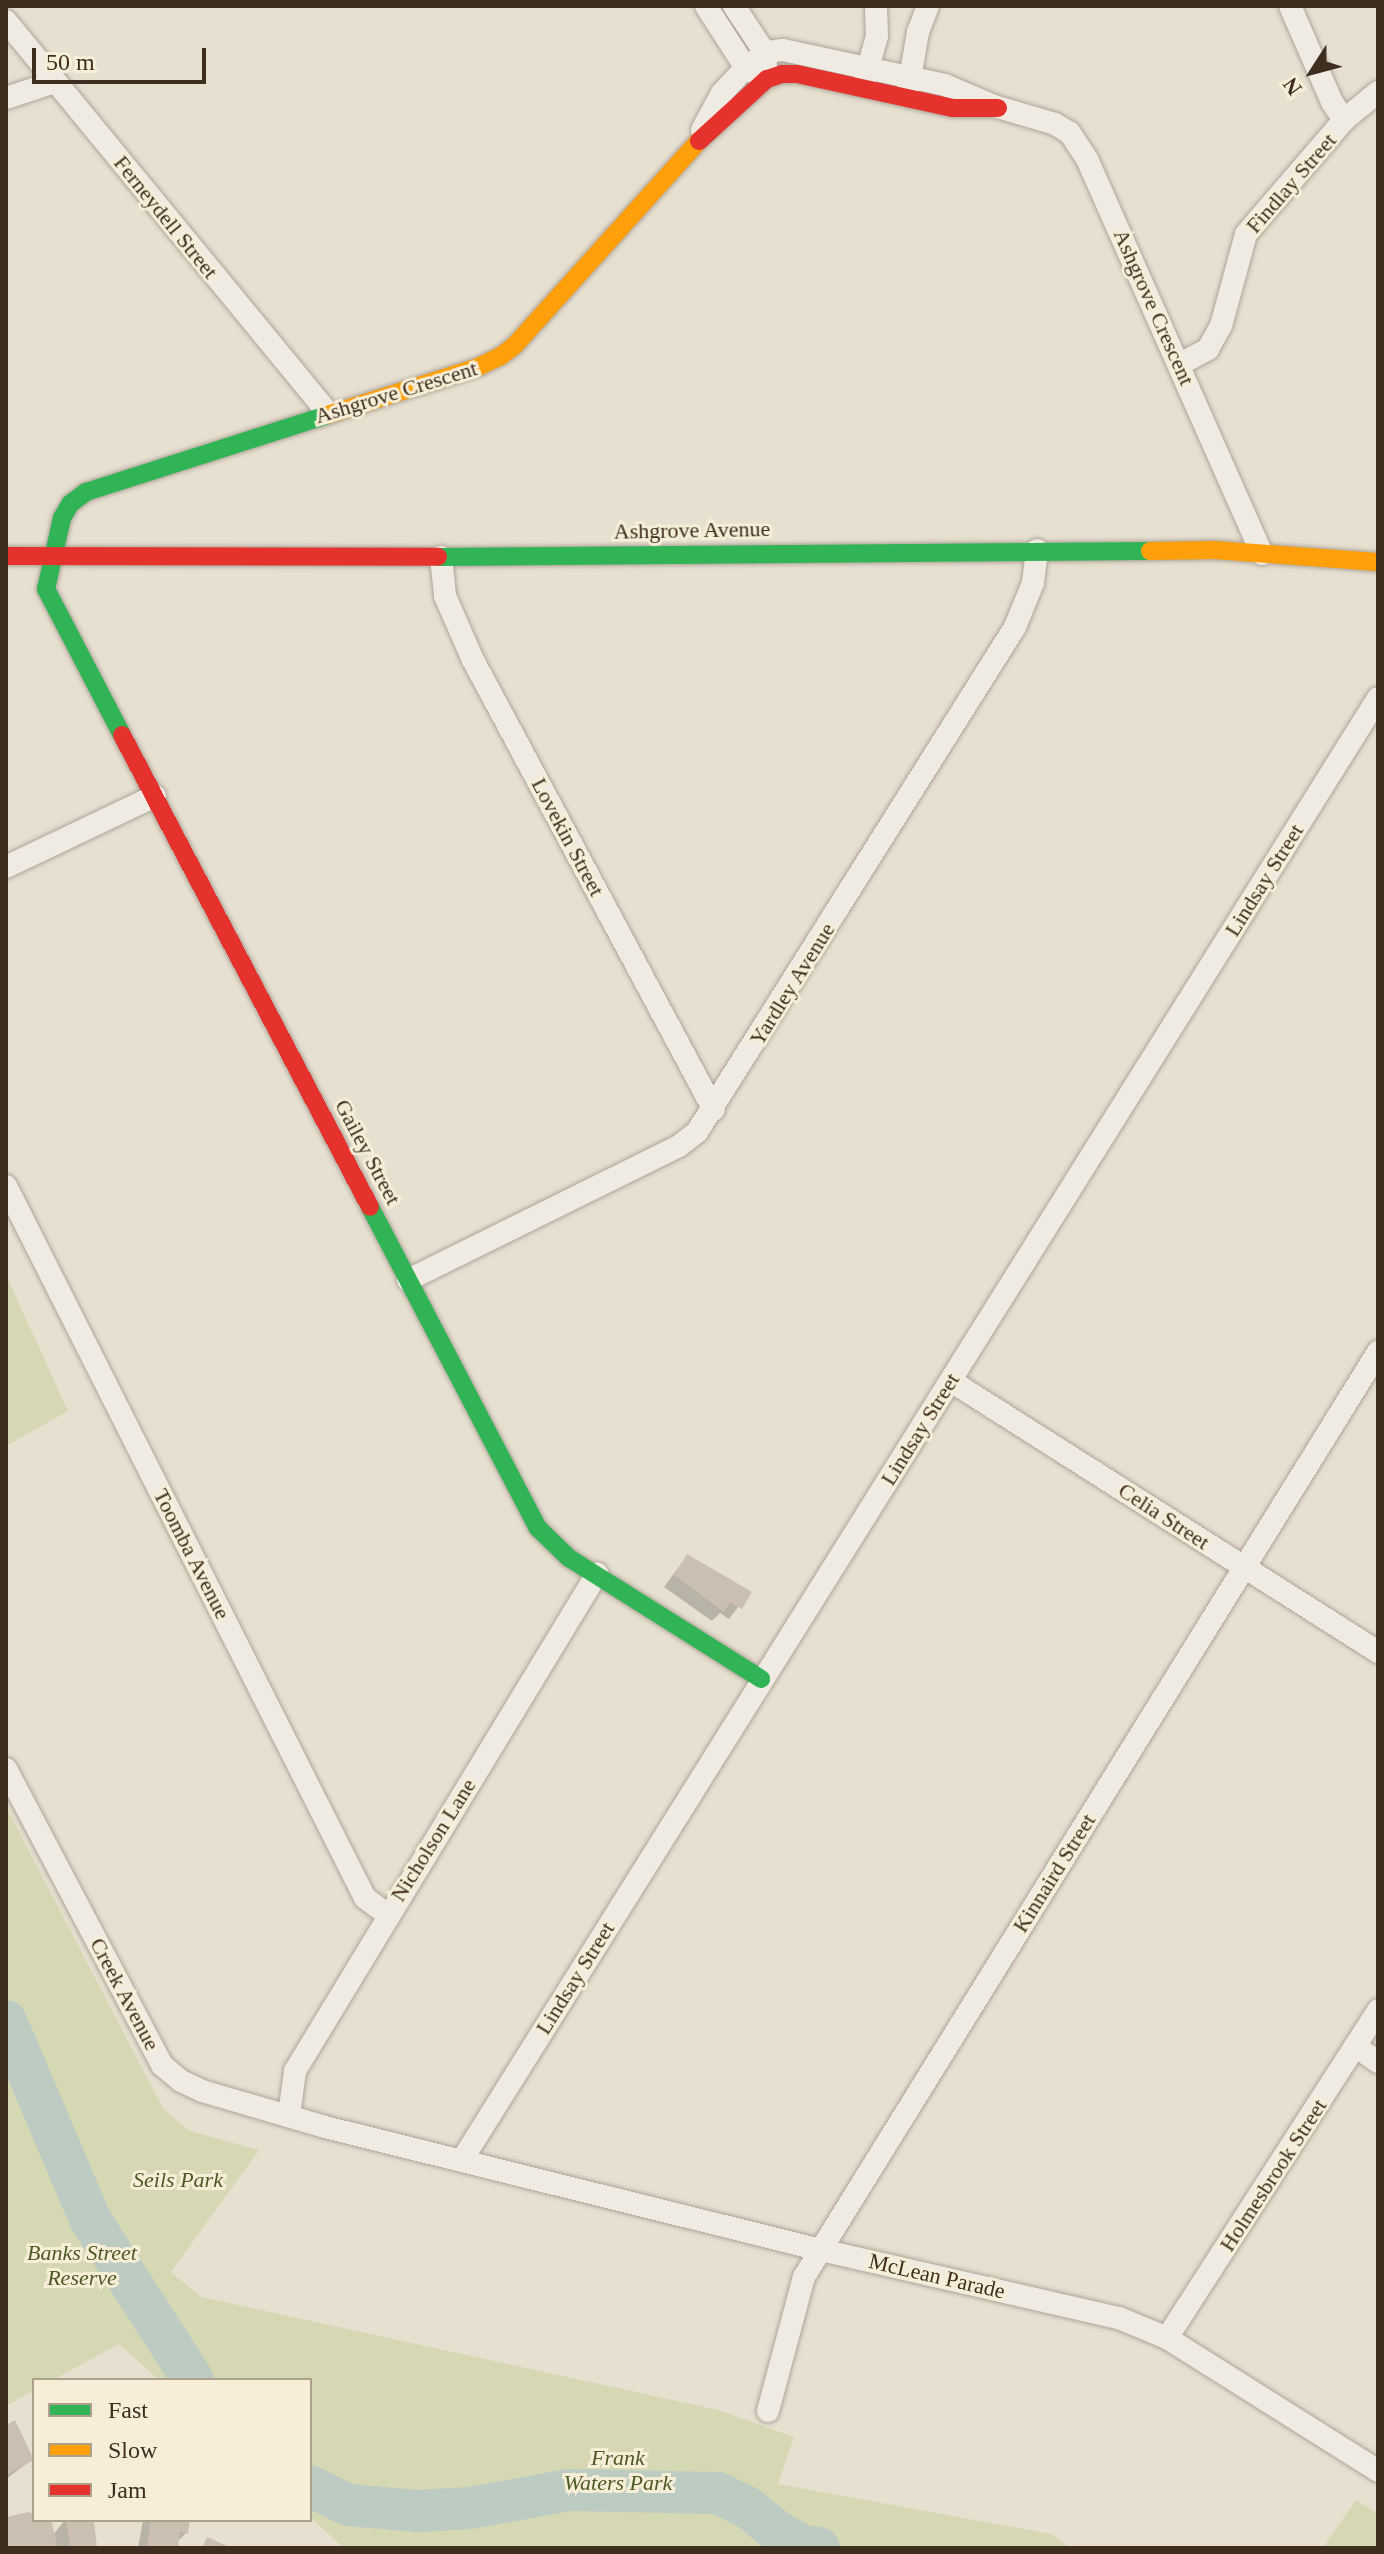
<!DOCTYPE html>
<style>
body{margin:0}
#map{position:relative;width:1384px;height:2554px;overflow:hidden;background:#e7e0d1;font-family:Georgia,serif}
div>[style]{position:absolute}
.green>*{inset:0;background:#d6d7b3}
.shadow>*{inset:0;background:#0003}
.river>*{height:42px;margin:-21px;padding:0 21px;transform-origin:21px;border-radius:21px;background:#bcccc2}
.building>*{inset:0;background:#cbbfb2}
.roads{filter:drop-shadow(0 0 2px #ada599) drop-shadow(0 0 2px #ada599)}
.street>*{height:22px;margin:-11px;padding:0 11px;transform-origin:11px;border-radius:11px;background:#efebe3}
.fast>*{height:18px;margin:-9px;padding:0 9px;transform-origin:9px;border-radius:9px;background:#30b455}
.slow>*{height:18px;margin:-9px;padding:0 9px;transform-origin:9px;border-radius:9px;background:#ff9f0a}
.jam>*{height:18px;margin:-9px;padding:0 9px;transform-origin:9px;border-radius:9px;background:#e5322d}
span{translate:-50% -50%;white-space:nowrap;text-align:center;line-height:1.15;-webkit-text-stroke:6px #f7eed8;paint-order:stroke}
.street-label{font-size:22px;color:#3d2e20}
.park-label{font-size:22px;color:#4d5a26;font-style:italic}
.frame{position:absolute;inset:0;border:8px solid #3d2e20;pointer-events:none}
.legend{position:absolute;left:32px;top:2378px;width:280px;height:144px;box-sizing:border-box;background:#f7eed8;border:2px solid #ada18e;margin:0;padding:10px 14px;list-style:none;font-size:24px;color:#3d2e20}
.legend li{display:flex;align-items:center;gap:16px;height:40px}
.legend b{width:40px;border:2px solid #ada18e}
.north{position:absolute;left:1272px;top:32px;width:80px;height:80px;-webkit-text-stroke:6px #f7eed8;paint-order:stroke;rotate:234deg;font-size:22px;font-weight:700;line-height:32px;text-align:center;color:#3d2e20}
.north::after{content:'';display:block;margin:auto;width:28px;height:36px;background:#3d2e20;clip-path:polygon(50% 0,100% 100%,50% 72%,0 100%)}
.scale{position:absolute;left:32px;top:48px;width:174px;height:36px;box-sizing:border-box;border:4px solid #3d2e20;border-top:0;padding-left:10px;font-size:24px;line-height:28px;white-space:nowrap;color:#3d2e20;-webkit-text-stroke:6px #f7eed8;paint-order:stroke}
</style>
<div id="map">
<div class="green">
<i style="clip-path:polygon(6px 1275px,68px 1411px,6px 1446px)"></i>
<i style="clip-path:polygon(6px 1807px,164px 2110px,190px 2131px,259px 2150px,171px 2272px,201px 2297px,718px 2410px,794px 2437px,778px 2484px,1051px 2534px,1070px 2548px,344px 2548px,310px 2517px,310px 2380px,159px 2380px,119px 2344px,53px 2380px,34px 2380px,34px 2390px,6px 2406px)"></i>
<i style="clip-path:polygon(1356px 2500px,1378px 2514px,1378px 2548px,1323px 2548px)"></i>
</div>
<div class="shadow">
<i style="clip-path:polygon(687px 1556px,749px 1593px,729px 1619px,720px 1613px,712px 1621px,664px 1587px)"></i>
<i style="clip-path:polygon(6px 2427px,33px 2459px,6px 2479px)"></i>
<i style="clip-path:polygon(34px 2515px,34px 2520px,49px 2520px,53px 2535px,65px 2520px,91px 2520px,95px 2548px,6px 2548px,6px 2519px)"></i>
<i style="clip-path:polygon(143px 2520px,188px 2520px,186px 2533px,177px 2542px,177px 2548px,138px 2548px)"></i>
</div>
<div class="river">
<i style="left:6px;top:2021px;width:217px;rotate:67deg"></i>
<i style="left:91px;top:2221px;width:189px;rotate:57.3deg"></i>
<i style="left:310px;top:2486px;width:42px;rotate:26.6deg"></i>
<i style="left:348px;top:2505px;width:70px;rotate:4.9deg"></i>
<i style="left:418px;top:2511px;width:52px;rotate:-3.3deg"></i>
<i style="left:470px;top:2508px;width:101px;rotate:-10.3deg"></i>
<i style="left:569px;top:2490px;width:149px;rotate:1.2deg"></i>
<i style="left:718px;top:2493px;width:32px;rotate:26deg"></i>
<i style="left:747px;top:2507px;width:36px;rotate:39deg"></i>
<i style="left:775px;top:2530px;width:32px;rotate:30deg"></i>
<i style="left:803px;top:2546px;width:16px;rotate:7deg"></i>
</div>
<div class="building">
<i style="clip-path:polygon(687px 1554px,752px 1592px,742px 1609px,730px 1602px,724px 1612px,674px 1575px)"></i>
<i style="clip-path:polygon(15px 2420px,34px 2460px,6px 2475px,6px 2425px)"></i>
<i style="clip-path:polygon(29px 2512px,34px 2514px,34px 2520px,51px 2520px,58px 2548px,6px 2548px,6px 2517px)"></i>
<i style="clip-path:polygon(66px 2520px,94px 2520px,97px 2548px,70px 2548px)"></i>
<i style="clip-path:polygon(151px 2520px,190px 2520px,188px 2534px,180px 2532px,178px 2548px,147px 2548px)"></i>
<i style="clip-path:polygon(207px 2537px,232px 2548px,202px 2548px)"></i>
</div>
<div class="roads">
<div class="street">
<i style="left:706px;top:6px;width:74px;rotate:57.2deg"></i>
<i style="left:746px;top:68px;width:13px;rotate:29deg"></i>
<i style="left:734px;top:6px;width:56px;rotate:56.6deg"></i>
<i style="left:765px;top:53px;width:15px;rotate:86deg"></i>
<i style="left:1290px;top:6px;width:105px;rotate:66.4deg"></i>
<i style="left:1332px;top:102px;width:22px;rotate:56deg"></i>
<i style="left:6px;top:21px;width:507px;rotate:50.6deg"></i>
<i style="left:865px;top:79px;width:45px;rotate:-74.4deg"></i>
<i style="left:877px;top:36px;width:30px;rotate:-92deg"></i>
<i style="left:908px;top:90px;width:59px;rotate:-80.2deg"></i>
<i style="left:918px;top:32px;width:28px;rotate:-69deg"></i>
<i style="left:6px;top:98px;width:52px;rotate:-18.1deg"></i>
<i style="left:702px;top:130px;width:42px;rotate:-61.6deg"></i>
<i style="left:722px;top:93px;width:37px;rotate:-47deg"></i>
<i style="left:747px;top:66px;width:25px;rotate:-34deg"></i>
<i style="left:768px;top:52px;width:15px;rotate:-8deg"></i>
<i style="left:783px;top:50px;width:166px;rotate:12.2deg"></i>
<i style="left:945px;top:85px;width:53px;rotate:23.2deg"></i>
<i style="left:994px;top:106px;width:64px;rotate:16.4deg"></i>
<i style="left:1055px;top:124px;width:17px;rotate:31deg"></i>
<i style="left:1070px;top:133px;width:31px;rotate:57deg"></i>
<i style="left:1087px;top:159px;width:432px;rotate:66.1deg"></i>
<i style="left:1180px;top:364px;width:32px;rotate:-28deg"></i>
<i style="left:1208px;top:349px;width:26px;rotate:-61deg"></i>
<i style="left:1221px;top:326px;width:95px;rotate:-74.8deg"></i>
<i style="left:1246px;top:234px;width:150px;rotate:-49.3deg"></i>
<i style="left:1344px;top:120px;width:44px;rotate:-39.5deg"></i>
<i style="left:441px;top:557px;width:39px;rotate:84deg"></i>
<i style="left:445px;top:596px;width:70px;rotate:66.4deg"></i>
<i style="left:473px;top:660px;width:510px;rotate:61.83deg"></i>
<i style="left:6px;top:867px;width:165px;rotate:-25.5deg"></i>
<i style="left:6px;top:1186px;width:797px;rotate:63.24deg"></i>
<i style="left:365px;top:1898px;width:27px;rotate:36deg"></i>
<i style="left:408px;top:1280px;width:302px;rotate:-26.3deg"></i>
<i style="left:679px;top:1146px;width:23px;rotate:-38deg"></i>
<i style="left:697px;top:1132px;width:597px;rotate:-57.8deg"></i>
<i style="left:1015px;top:627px;width:48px;rotate:-67.8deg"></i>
<i style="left:1033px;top:583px;width:33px;rotate:-83deg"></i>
<i style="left:951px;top:1381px;width:506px;rotate:32.4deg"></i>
<i style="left:6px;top:1769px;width:335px;rotate:62.2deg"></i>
<i style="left:162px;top:2065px;width:25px;rotate:40deg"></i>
<i style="left:181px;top:2081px;width:23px;rotate:25deg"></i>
<i style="left:202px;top:2091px;width:128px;rotate:16.3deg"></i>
<i style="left:325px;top:2127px;width:511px;rotate:13.93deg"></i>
<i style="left:821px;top:2250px;width:306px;rotate:12.9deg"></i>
<i style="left:1119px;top:2318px;width:52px;rotate:22.6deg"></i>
<i style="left:1167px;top:2338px;width:249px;rotate:32.2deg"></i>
<i style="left:1355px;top:2046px;width:28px;rotate:35deg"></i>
<i style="left:289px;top:2115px;width:44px;rotate:-82.2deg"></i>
<i style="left:295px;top:2071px;width:582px;rotate:-58.72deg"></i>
<i style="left:462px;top:2160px;width:1725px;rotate:-57.93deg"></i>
<i style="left:1167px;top:2338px;width:390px;rotate:-57.2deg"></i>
<i style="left:768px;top:2411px;width:139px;rotate:-75deg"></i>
<i style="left:804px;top:2277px;width:1089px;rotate:-58.18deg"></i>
</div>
<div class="fast">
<i style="left:438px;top:557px;width:712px;rotate:-0.48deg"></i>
<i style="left:122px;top:735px;width:165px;rotate:-117.5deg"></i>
<i style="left:46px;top:589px;width:73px;rotate:-77.3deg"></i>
<i style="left:62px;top:518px;width:16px;rotate:-60deg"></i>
<i style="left:70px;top:504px;width:20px;rotate:-37deg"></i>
<i style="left:86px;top:492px;width:253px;rotate:-17.7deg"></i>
<i style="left:370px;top:1207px;width:362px;rotate:62.4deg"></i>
<i style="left:538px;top:1528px;width:43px;rotate:44.1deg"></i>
<i style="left:569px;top:1558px;width:227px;rotate:32.2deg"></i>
</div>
<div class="slow">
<i style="left:327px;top:415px;width:158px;rotate:-17.6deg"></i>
<i style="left:478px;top:367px;width:25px;rotate:-26deg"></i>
<i style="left:501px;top:356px;width:18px;rotate:-38deg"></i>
<i style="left:515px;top:345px;width:275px;rotate:-48deg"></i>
<i style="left:1150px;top:551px;width:64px;rotate:-0.9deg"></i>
<i style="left:1214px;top:550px;width:164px;rotate:4.2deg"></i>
</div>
<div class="jam">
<i style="left:699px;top:141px;width:92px;rotate:-42.4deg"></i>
<i style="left:767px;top:79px;width:16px;rotate:-18deg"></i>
<i style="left:782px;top:74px;width:15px"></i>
<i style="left:797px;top:74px;width:160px;rotate:12.3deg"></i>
<i style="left:953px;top:108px;width:45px"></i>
<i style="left:6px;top:556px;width:432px;rotate:0.1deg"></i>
<i style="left:122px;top:735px;width:533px;rotate:62.28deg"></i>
</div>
</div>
<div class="street-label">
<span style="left:1291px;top:183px;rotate:-49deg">Findlay Street</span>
<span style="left:166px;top:217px;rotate:51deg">Ferneydell Street</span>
<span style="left:1154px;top:307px;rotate:66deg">Ashgrove Crescent</span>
<span style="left:396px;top:392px;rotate:-17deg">Ashgrove Crescent</span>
<span style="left:692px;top:530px;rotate:-1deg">Ashgrove Avenue</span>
<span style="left:568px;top:837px;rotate:62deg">Lovekin Street</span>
<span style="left:1264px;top:880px;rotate:-58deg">Lindsay Street</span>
<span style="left:792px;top:984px;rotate:-58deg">Yardley Avenue</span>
<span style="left:368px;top:1152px;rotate:62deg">Gailey Street</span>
<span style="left:920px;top:1429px;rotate:-58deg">Lindsay Street</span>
<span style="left:1164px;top:1516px;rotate:33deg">Celia Street</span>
<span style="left:192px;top:1554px;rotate:63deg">Toomba Avenue</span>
<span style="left:433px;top:1840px;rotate:-58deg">Nicholson Lane</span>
<span style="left:1054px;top:1873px;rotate:-58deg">Kinnaird Street</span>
<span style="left:575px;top:1978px;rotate:-58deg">Lindsay Street</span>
<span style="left:125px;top:1994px;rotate:62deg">Creek Avenue</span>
<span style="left:1273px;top:2175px;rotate:-57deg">Holmesbrook Street</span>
<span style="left:937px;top:2276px;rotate:13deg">McLean Parade</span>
</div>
<div class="park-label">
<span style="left:178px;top:2180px">Seils Park</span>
<span style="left:82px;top:2265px">Banks Street<br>Reserve</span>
<span style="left:618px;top:2470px">Frank<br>Waters Park</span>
</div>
<div class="frame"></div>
<ul class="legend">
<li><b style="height:10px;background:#30b455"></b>Fast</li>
<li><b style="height:10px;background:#ff9f0a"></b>Slow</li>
<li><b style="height:10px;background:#e5322d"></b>Jam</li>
</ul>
<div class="north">N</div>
<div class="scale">50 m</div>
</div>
